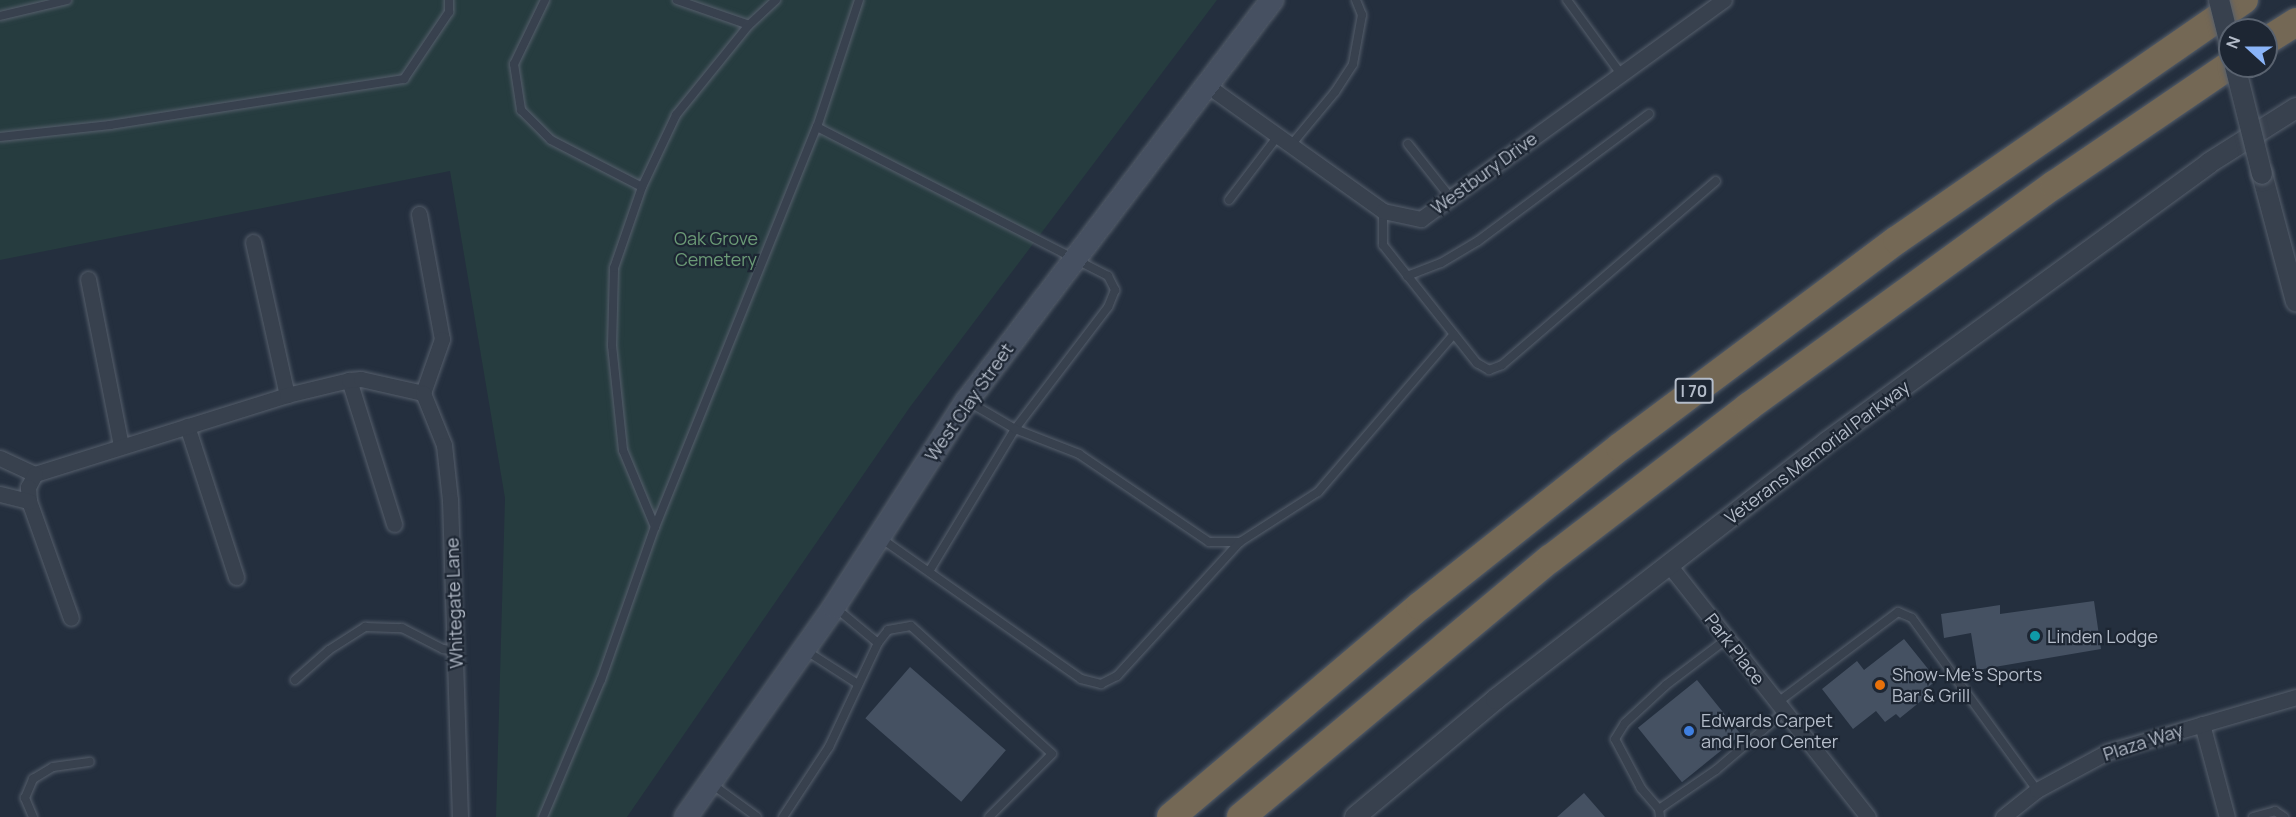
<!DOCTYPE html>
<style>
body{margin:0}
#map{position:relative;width:2296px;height:817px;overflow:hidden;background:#242f3e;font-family:Manrope,sans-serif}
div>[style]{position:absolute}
.green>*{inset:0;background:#263c3f}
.building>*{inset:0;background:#455162;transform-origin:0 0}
.roads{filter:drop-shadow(0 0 2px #565f6c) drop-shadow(0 0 2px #565f6c)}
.service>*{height:8px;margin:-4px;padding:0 4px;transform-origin:4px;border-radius:4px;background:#38414e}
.minor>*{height:15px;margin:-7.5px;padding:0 7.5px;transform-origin:7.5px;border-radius:7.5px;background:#38414e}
.tertiary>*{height:20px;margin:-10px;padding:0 10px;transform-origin:10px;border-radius:10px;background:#38414e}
.secondary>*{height:22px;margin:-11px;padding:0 11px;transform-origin:11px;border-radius:11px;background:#465061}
.motorway>*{height:28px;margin:-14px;padding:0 14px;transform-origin:14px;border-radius:14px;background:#746855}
.bridges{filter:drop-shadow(0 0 2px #565f6c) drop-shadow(0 0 2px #565f6c)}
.tertiary-bridge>*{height:20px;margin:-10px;padding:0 10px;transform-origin:10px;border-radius:10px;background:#38414e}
.dots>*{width:16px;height:16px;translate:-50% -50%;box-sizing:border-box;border:3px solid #1d2633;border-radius:50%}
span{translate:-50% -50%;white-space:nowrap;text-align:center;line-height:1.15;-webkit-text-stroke:4.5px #1d2633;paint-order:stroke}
.shield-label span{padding:2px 4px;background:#1d2633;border:2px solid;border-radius:4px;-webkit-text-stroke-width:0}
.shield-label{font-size:16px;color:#b4bcc9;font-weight:700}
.street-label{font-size:18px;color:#b4bcc9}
.park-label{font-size:18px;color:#6b9a76}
.poi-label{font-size:18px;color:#b4bcc9}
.left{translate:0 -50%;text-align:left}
.north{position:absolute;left:2218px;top:18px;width:60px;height:60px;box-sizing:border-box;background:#1d2633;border:2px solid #59626f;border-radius:50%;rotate:291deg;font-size:16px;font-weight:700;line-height:24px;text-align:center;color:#b4bcc9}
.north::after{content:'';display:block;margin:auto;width:21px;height:27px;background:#8ab4f8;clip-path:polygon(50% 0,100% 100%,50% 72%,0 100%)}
</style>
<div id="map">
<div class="green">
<i style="clip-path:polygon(0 0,1217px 0,910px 407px,627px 817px,496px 817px,505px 498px,450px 171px,0 260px)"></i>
</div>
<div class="building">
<i style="clip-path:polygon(2094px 601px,2101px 649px,1977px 670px,1971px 633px,1944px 638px,1941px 614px,2000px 605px,2000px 614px)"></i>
<i style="clip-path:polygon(1904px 639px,1937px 680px,1922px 692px,1926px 697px,1900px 718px,1896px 714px,1885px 722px,1876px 711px,1853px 729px,1822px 689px,1857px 661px,1864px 670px)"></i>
<i style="left:910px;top:667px;width:127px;height:68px;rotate:41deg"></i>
<i style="left:1697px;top:680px;width:70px;height:76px;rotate:51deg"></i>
<i style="clip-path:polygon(1584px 793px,1605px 817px,1557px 817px)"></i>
</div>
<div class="roads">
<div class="service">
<i style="left:545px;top:0;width:71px;rotate:115.8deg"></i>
<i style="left:514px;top:64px;width:47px;rotate:81.3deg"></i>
<i style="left:521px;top:110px;width:42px;rotate:45deg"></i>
<i style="left:551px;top:140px;width:102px;rotate:27.3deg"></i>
<i style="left:677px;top:0;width:76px;rotate:19.1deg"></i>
<i style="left:749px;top:25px;width:37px;rotate:-43deg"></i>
<i style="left:859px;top:0;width:134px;rotate:108.3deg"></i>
<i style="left:817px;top:127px;width:327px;rotate:27.1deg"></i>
<i style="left:1108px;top:276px;width:16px;rotate:63deg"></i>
<i style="left:1115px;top:290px;width:18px;rotate:112deg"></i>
<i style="left:1108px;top:307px;width:153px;rotate:127.3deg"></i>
<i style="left:1015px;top:429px;width:165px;rotate:121.1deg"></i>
<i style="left:1567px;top:0;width:92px;rotate:53.9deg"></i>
<i style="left:0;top:16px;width:69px;rotate:-13.4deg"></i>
<i style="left:0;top:137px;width:111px;rotate:-6.2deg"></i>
<i style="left:110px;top:125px;width:298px;rotate:-8.9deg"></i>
<i style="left:404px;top:79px;width:81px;rotate:-56.1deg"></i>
<i style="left:449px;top:12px;width:12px;rotate:-90deg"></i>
<i style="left:1408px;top:144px;width:68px;rotate:51.6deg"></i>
<i style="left:1291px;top:145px;width:69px;rotate:-50.3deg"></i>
<i style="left:1335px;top:92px;width:33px;rotate:-57deg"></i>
<i style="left:1353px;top:64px;width:50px;rotate:-79.6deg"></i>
<i style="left:1362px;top:15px;width:16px;rotate:-112deg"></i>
<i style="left:1229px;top:200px;width:81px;rotate:-52.6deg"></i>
<i style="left:1383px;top:211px;width:34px;rotate:90deg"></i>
<i style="left:1383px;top:245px;width:151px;rotate:51.5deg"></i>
<i style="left:1477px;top:363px;width:14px;rotate:30deg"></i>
<i style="left:1489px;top:370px;width:14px;rotate:-21deg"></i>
<i style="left:1502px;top:365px;width:282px;rotate:-40.7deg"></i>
<i style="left:1407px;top:276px;width:36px;rotate:-21deg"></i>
<i style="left:1441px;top:263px;width:43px;rotate:-30.7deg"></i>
<i style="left:1478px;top:241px;width:213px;rotate:-36.6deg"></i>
<i style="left:969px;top:402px;width:53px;rotate:30.4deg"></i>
<i style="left:1015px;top:429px;width:69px;rotate:21.3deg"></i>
<i style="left:1079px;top:454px;width:157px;rotate:34.1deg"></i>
<i style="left:1209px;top:542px;width:31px"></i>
<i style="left:1240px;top:542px;width:93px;rotate:-32.7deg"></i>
<i style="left:1318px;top:492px;width:208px;rotate:-49.3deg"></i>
<i style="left:655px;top:527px;width:83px;rotate:-112.6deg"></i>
<i style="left:623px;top:450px;width:105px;rotate:-96deg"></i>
<i style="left:612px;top:346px;width:78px;rotate:-88.5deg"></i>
<i style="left:614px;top:268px;width:86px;rotate:-70.9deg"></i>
<i style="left:642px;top:187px;width:80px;rotate:-64.7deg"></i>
<i style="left:676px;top:115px;width:116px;rotate:-51deg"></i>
<i style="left:882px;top:539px;width:243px;rotate:35.1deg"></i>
<i style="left:1081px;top:679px;width:21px;rotate:14deg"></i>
<i style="left:1101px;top:684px;width:18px;rotate:-27deg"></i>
<i style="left:1117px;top:676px;width:182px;rotate:-47.5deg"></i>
<i style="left:837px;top:609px;width:53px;rotate:39.7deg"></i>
<i style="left:878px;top:643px;width:16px;rotate:-52deg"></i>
<i style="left:888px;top:630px;width:23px;rotate:-10deg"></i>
<i style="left:911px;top:626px;width:190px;rotate:42.2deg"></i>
<i style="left:1052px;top:754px;width:89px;rotate:135deg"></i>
<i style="left:805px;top:650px;width:63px;rotate:32.7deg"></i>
<i style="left:295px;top:680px;width:45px;rotate:-41.4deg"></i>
<i style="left:329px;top:650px;width:43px;rotate:-32.6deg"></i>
<i style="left:365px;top:627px;width:37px;rotate:2deg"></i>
<i style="left:402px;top:628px;width:46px;rotate:27.1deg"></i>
<i style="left:443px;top:649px;width:12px;rotate:9deg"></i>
<i style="left:1778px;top:702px;width:150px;rotate:-36.9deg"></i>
<i style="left:1898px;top:612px;width:15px;rotate:23deg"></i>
<i style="left:1912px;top:618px;width:213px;rotate:54deg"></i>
<i style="left:713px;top:785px;width:54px;rotate:36deg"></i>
<i style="left:1659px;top:809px;width:69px;rotate:-34.4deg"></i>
<i style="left:1716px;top:770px;width:91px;rotate:-40.5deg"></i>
<i style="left:33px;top:817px;width:21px;rotate:-113deg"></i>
<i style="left:25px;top:798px;width:21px;rotate:-67deg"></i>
<i style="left:33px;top:779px;width:23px;rotate:-31deg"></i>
<i style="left:53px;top:767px;width:37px;rotate:-8deg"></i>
<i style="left:543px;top:817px;width:149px;rotate:-67.1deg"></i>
<i style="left:601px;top:680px;width:162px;rotate:-70.6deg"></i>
<i style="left:655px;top:527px;width:432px;rotate:-68deg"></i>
<i style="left:783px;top:817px;width:84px;rotate:-56.7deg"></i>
<i style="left:829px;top:747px;width:115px;rotate:-64.8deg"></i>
<i style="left:1660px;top:817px;width:8px;rotate:-97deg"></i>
<i style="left:1659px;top:809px;width:28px;rotate:-131deg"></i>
<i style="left:1641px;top:788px;width:55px;rotate:-118deg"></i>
<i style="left:1615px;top:739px;width:19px;rotate:-58deg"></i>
<i style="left:1625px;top:723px;width:56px;rotate:-42.8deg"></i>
<i style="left:1666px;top:685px;width:78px;rotate:-37.2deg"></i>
<i style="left:2253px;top:817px;width:23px;rotate:-15deg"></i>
<i style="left:2275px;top:811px;width:11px;rotate:34deg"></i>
</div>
<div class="minor">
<i style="left:1208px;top:86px;width:215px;rotate:35.5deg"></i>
<i style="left:1383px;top:211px;width:39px;rotate:12deg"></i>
<i style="left:1421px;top:219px;width:374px;rotate:-35.9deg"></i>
<i style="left:419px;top:214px;width:127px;rotate:79.6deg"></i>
<i style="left:442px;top:339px;width:57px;rotate:109.4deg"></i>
<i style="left:253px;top:242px;width:157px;rotate:77.5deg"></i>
<i style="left:88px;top:279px;width:170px;rotate:78.8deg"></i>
<i style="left:349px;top:380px;width:151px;rotate:72.6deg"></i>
<i style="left:187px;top:426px;width:159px;rotate:72deg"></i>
<i style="left:0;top:458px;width:38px;rotate:25deg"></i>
<i style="left:35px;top:474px;width:264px;rotate:-17.4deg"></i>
<i style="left:287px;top:395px;width:64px;rotate:-13.6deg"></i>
<i style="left:349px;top:380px;width:12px;rotate:-5deg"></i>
<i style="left:361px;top:379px;width:64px;rotate:12.7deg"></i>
<i style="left:423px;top:393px;width:56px;rotate:68deg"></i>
<i style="left:444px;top:445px;width:55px;rotate:83.8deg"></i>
<i style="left:450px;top:500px;width:317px;rotate:88.2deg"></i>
<i style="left:35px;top:474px;width:15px;rotate:118deg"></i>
<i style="left:28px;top:487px;width:14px;rotate:86deg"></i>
<i style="left:29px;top:501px;width:124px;rotate:70.3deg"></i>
<i style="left:0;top:494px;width:30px;rotate:14deg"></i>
<i style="left:1669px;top:565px;width:321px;rotate:51.7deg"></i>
<i style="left:2202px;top:724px;width:96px;rotate:75deg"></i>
<i style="left:2003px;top:817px;width:43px;rotate:-38.5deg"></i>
<i style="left:2037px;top:790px;width:80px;rotate:-28.5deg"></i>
<i style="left:2107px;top:752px;width:197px;rotate:-16.2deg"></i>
</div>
<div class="tertiary">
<i style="left:2262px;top:174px;width:132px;rotate:75.1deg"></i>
<i style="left:1355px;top:817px;width:184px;rotate:-39.9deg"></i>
<i style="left:1496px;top:699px;width:419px;rotate:-37.8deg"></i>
<i style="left:1827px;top:442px;width:473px;rotate:-36.1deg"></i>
<i style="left:2209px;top:163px;width:103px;rotate:-32.3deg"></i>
</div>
<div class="secondary">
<i style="left:686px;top:817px;width:257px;rotate:-54.8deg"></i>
<i style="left:834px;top:607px;width:245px;rotate:-57.2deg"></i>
<i style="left:967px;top:401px;width:504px;rotate:-52.74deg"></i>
</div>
<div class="motorway">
<i style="left:2266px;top:41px;width:36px;rotate:-32deg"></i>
<i style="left:1171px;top:817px;width:326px;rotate:-40.3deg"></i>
<i style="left:1420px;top:606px;width:256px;rotate:-38.5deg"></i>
<i style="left:1620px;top:447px;width:346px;rotate:-36.8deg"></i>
<i style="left:1897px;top:240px;width:422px;rotate:-34.7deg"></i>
<i style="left:1241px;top:817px;width:403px;rotate:-39.9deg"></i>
<i style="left:1550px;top:559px;width:250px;rotate:-37.5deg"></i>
<i style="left:1748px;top:407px;width:378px;rotate:-36deg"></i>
<i style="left:2054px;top:185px;width:213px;rotate:-34.3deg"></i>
</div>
</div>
<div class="bridges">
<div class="tertiary-bridge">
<i style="left:2219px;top:0;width:45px;rotate:76deg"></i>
<i style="left:2235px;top:66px;width:111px;rotate:76deg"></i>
</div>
</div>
<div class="dots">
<i style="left:2035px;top:636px;background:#0f9aa8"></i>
<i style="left:1880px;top:685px;background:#e8710a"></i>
<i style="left:1689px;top:731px;background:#3f7fe0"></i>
</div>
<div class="shield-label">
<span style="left:1694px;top:391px">I 70</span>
</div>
<div class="street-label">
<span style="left:1484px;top:173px;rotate:-36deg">Westbury Drive</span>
<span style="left:969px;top:402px;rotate:-55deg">West Clay Street</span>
<span style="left:1817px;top:452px;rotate:-37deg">Veterans Memorial Parkway</span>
<span style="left:454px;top:603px;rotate:-92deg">Whitegate Lane</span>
<span style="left:1735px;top:649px;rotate:52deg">Park Place</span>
<span style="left:2143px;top:742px;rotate:-18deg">Plaza Way</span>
</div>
<div class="park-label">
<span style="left:716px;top:249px">Oak Grove<br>Cemetery</span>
</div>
<div class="poi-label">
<span class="left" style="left:2047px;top:636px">Linden Lodge</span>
<span class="left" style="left:1892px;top:685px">Show-Me's Sports<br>Bar &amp; Grill</span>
<span class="left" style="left:1701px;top:731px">Edwards Carpet<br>and Floor Center</span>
</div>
<div class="north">N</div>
</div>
